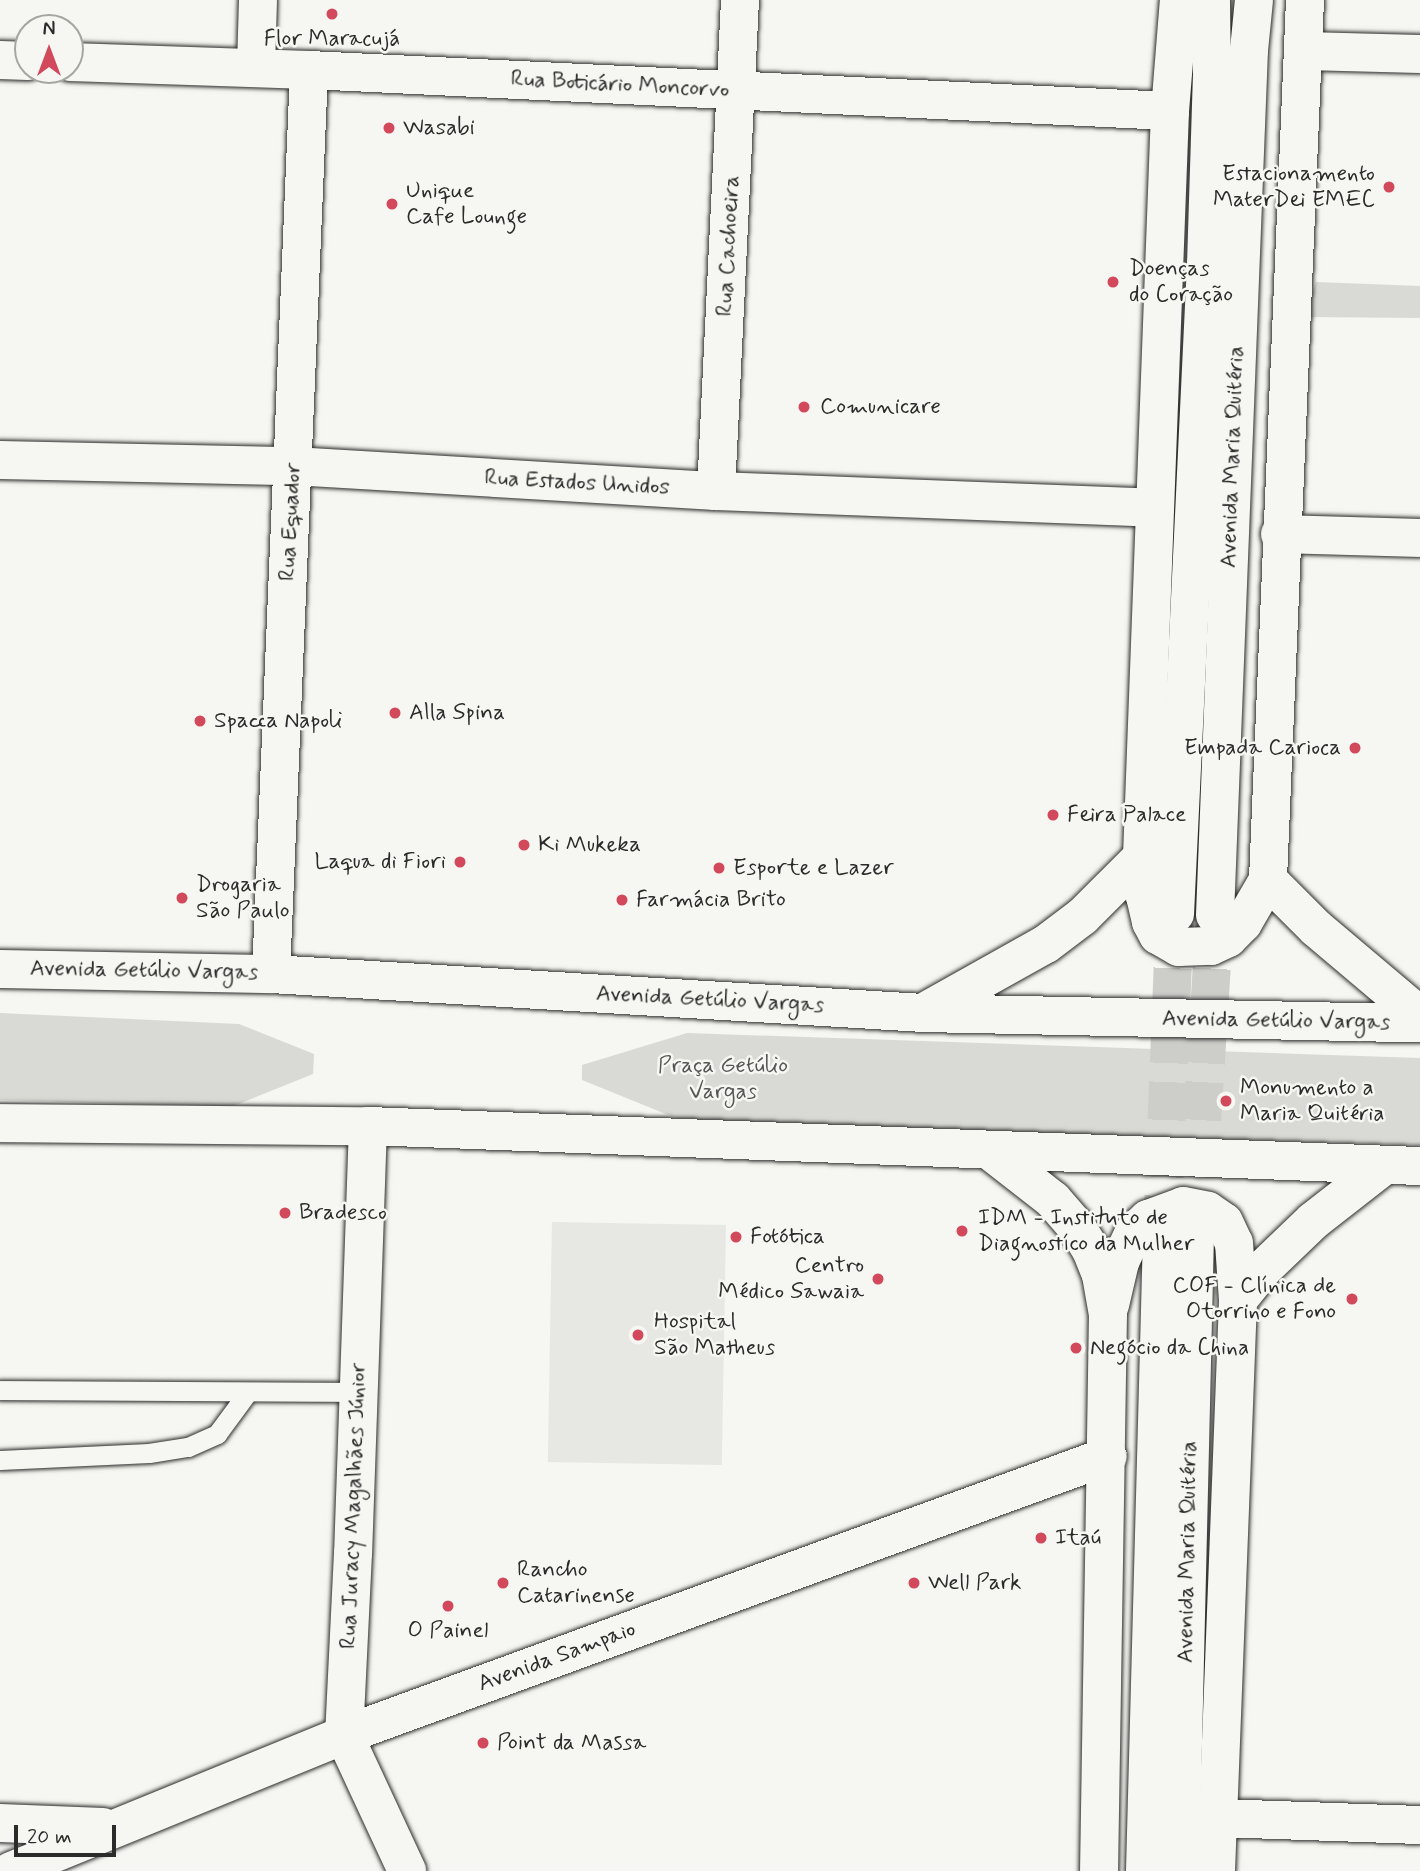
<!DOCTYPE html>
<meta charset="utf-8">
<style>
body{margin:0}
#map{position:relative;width:1420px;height:1871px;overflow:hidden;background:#f6f6f2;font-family:Mynerve,sans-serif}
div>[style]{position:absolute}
.built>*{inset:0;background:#e7e7e3;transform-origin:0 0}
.green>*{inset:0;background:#d9d9d5}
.primary-tunnel>*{height:38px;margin-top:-19px;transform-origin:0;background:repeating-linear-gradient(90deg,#cdcdca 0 38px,transparent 0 57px)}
.roads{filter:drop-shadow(0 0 2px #2b2b2b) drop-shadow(0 0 2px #2b2b2b)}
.service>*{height:19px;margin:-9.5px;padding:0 9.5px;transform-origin:9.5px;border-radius:9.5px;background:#f6f6f2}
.minor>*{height:38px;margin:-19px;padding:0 19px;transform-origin:19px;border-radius:19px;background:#f6f6f2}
.tertiary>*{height:38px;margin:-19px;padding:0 19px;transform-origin:19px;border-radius:19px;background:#f6f6f2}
.primary>*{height:38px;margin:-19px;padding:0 19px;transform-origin:19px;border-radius:19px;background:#f6f6f2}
.dots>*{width:19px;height:19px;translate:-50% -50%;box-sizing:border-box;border:4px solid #f6f6f2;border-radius:50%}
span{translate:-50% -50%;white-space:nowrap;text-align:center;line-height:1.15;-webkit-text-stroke:5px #f6f6f2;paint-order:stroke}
.poi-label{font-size:23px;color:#2b2b2b}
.left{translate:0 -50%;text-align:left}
.right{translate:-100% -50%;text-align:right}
.street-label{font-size:23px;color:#2b2b2b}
.park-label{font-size:23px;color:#565656}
.north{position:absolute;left:14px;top:14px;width:70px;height:70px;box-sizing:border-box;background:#f6f6f2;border:2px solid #a5a5a2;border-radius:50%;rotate:0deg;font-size:19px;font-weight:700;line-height:28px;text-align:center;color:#2b2b2b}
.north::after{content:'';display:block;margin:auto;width:24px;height:32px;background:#d1495b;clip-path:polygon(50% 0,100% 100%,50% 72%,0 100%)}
.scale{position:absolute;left:14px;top:1825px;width:102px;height:32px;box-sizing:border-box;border:4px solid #2b2b2b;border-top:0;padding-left:9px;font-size:21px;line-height:24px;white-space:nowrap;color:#2b2b2b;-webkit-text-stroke:5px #f6f6f2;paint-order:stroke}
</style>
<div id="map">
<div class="built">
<i style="left:552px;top:1222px;width:174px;height:240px;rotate:1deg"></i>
</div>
<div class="green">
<i style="clip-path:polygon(1316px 282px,1420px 286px,1420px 318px,1304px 317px)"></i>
<i style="clip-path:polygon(0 1013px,239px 1024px,314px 1054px,313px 1074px,231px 1107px,0 1100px)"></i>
<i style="clip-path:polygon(687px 1033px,1420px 1058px,1420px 1145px,688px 1123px,582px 1080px,582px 1065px)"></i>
</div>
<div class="primary-tunnel">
<i style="left:1162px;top:1234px;width:320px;rotate:-87.7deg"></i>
<i style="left:1195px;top:1234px;width:320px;rotate:-86.4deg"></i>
</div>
<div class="roads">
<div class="service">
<i style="left:0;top:1390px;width:359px;rotate:0.3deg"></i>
<i style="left:0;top:1460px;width:149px;rotate:-2.7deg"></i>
<i style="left:149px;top:1453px;width:39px;rotate:-9deg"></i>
<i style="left:188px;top:1447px;width:32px;rotate:-24deg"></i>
<i style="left:217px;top:1434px;width:52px;rotate:-53.6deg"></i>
</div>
<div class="minor">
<i style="left:1305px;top:51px;width:115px;rotate:1.5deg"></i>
<i style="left:256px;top:67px;width:67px;rotate:-88.3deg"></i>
<i style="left:0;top:460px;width:293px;rotate:1.2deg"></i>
<i style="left:293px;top:466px;width:424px;rotate:3.4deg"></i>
<i style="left:716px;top:491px;width:439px;rotate:2.2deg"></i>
<i style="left:716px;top:491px;width:492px;rotate:-87.2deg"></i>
<i style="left:1280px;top:534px;width:140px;rotate:1.6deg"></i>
<i style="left:271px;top:974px;width:905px;rotate:-87.59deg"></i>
</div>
<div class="tertiary">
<i style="left:0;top:60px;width:28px;rotate:2deg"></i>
<i style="left:70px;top:62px;width:239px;rotate:1.9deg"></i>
<i style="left:309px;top:70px;width:862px;rotate:2.73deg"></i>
<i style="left:368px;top:1126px;width:427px;rotate:92deg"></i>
<i style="left:353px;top:1553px;width:182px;rotate:92.8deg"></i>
<i style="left:344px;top:1735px;width:150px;rotate:65.1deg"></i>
<i style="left:1219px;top:1818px;width:201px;rotate:2deg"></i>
<i style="left:0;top:1823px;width:103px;rotate:2.2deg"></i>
<i style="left:11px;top:1871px;width:360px;rotate:-22.2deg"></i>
<i style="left:344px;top:1735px;width:813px;rotate:-20.06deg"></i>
</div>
<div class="primary">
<i style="left:1305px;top:0;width:881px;rotate:92.41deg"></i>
<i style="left:1268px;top:880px;width:68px;rotate:45deg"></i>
<i style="left:1316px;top:928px;width:136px;rotate:40.2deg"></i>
<i style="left:1142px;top:857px;width:39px;rotate:86deg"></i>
<i style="left:1145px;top:896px;width:27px;rotate:77deg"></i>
<i style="left:1151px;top:922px;width:15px;rotate:62deg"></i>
<i style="left:1158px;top:935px;width:24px;rotate:30deg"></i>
<i style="left:1179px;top:947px;width:32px;rotate:-2deg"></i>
<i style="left:1211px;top:946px;width:19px;rotate:-25deg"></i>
<i style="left:1228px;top:938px;width:21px;rotate:-45deg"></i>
<i style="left:1243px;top:923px;width:50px;rotate:-59.8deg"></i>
<i style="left:1175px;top:914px;width:651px;rotate:-87.27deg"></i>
<i style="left:1206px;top:264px;width:189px;rotate:-88.2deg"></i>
<i style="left:1212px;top:75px;width:75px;rotate:-90.8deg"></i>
<i style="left:1215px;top:915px;width:866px;rotate:-87.75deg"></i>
<i style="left:1249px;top:50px;width:50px;rotate:-84.3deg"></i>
<i style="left:0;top:969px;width:271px;rotate:1.1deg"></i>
<i style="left:271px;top:974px;width:653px;rotate:3.42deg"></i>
<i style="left:923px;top:1013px;width:497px;rotate:1.2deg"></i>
<i style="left:926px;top:1011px;width:137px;rotate:-29.2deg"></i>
<i style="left:1046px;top:944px;width:46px;rotate:-37.1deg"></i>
<i style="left:1083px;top:916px;width:83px;rotate:-45deg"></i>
<i style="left:1142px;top:857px;width:747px;rotate:-87.85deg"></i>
<i style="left:1170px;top:111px;width:111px;rotate:-85.4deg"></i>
<i style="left:0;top:1123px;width:368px;rotate:0.5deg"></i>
<i style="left:368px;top:1126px;width:1053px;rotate:2.18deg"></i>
<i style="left:989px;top:1150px;width:81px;rotate:38deg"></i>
<i style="left:1053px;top:1200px;width:35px;rotate:49deg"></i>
<i style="left:1076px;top:1226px;width:28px;rotate:58deg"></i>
<i style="left:1091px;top:1250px;width:27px;rotate:68deg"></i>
<i style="left:1101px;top:1275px;width:39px;rotate:80deg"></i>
<i style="left:1108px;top:1313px;width:558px;rotate:90.92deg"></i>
<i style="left:1110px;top:1305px;width:44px;rotate:-76.9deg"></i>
<i style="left:1120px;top:1262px;width:33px;rotate:-65deg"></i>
<i style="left:1134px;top:1232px;width:19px;rotate:-43deg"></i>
<i style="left:1148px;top:1219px;width:37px;rotate:-20deg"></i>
<i style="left:1183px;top:1206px;width:25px;rotate:11deg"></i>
<i style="left:1208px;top:1211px;width:19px;rotate:35deg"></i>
<i style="left:1224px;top:1222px;width:23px;rotate:65deg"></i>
<i style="left:1234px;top:1243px;width:57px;rotate:86deg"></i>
<i style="left:1145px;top:1871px;width:637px;rotate:-88.47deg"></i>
<i style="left:1180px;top:1871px;width:637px;rotate:-88.65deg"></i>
<i style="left:1216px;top:1871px;width:571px;rotate:-87.79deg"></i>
<i style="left:1238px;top:1300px;width:40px;rotate:-51deg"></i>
<i style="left:1263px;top:1269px;width:69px;rotate:-43.8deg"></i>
<i style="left:1313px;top:1221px;width:91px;rotate:-37.9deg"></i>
</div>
</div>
<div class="dots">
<i style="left:332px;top:14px;background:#d1495b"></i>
<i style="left:389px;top:128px;background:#d1495b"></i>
<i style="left:1389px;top:187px;background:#d1495b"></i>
<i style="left:392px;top:204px;background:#d1495b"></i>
<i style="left:1113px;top:282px;background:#d1495b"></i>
<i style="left:804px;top:407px;background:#d1495b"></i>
<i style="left:395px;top:713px;background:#d1495b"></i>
<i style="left:200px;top:721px;background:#d1495b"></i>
<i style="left:1355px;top:748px;background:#d1495b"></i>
<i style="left:1053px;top:815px;background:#d1495b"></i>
<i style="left:524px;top:845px;background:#d1495b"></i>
<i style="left:460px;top:862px;background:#d1495b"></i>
<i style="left:719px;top:868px;background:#d1495b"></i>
<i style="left:182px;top:898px;background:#d1495b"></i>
<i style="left:622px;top:900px;background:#d1495b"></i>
<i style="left:1226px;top:1101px;background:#d1495b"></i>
<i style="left:285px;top:1213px;background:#d1495b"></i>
<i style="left:962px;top:1231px;background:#d1495b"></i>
<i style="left:736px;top:1237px;background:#d1495b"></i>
<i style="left:878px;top:1279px;background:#d1495b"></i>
<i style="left:1352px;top:1299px;background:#d1495b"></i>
<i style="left:638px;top:1335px;background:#d1495b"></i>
<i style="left:1076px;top:1348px;background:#d1495b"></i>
<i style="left:1041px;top:1538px;background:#d1495b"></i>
<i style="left:503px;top:1583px;background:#d1495b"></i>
<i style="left:914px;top:1583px;background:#d1495b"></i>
<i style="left:448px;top:1606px;background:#d1495b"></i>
<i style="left:483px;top:1743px;background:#d1495b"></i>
</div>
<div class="poi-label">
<span style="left:332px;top:39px">Flor Maracujá</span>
<span class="left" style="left:403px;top:128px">Wasabi</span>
<span class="right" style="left:1375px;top:187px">Estacionamento<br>MaterDei EMEC</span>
<span class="left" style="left:406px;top:204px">Unique<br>Cafe Lounge</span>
<span class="left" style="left:1129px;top:282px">Doenças<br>do Coração</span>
<span class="left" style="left:820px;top:407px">Comunicare</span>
<span class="left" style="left:409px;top:713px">Alla Spina</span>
<span class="left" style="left:214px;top:721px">Spacca Napoli</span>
<span class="right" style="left:1341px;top:748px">Empada Carioca</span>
<span class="left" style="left:1067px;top:815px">Feira Palace</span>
<span class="left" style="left:538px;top:845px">Ki Mukeka</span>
<span class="right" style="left:446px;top:862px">Laqua di Fiori</span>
<span class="left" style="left:733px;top:868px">Esporte e Lazer</span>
<span class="left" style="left:196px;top:898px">Drogaria<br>São Paulo</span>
<span class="left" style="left:636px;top:900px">Farmácia Brito</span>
<span class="left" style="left:1240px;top:1101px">Monumento a<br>Maria Quitéria</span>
<span class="left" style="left:299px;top:1213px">Bradesco</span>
<span class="left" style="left:978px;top:1231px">IDM - Instituto de<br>Diagnostíco da Mulher</span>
<span class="left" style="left:750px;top:1237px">Fotótica</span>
<span class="right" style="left:864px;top:1279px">Centro<br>Médico Sawaia</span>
<span class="right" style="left:1336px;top:1299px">COF - Clínica de<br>Otorrino e Fono</span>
<span class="left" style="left:654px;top:1335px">Hospital<br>São Matheus</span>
<span class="left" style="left:1090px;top:1348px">Negócio da China</span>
<span class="left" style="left:1055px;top:1538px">Itaú</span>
<span class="left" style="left:517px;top:1583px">Rancho<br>Catarinense</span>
<span class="left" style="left:928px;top:1583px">Well Park</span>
<span style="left:448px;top:1631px">O Painel</span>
<span class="left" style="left:497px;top:1743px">Point da Massa</span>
</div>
<div class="street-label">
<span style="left:620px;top:85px;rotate:3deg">Rua Boticário Moncorvo</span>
<span style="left:729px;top:246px;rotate:-87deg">Rua Cachoeira</span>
<span style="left:1233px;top:457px;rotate:-88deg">Avenida Maria Quitéria</span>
<span style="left:577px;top:483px;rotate:3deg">Rua Estados Unidos</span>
<span style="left:291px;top:522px;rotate:-87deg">Rua Equador</span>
<span style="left:144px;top:971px;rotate:1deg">Avenida Getúlio Vargas</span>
<span style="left:710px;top:1000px;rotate:3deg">Avenida Getúlio Vargas</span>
<span style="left:1276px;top:1021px;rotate:1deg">Avenida Getúlio Vargas</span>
<span style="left:354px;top:1506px;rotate:-88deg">Rua Juracy Magalhães Júnior</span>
<span style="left:1188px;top:1552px;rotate:-89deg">Avenida Maria Quitéria</span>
<span style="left:557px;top:1657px;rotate:-20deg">Avenida Sampaio</span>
</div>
<div class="park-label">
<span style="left:723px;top:1079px">Praça Getúlio<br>Vargas</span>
</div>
<div class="north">N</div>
<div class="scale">20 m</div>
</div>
